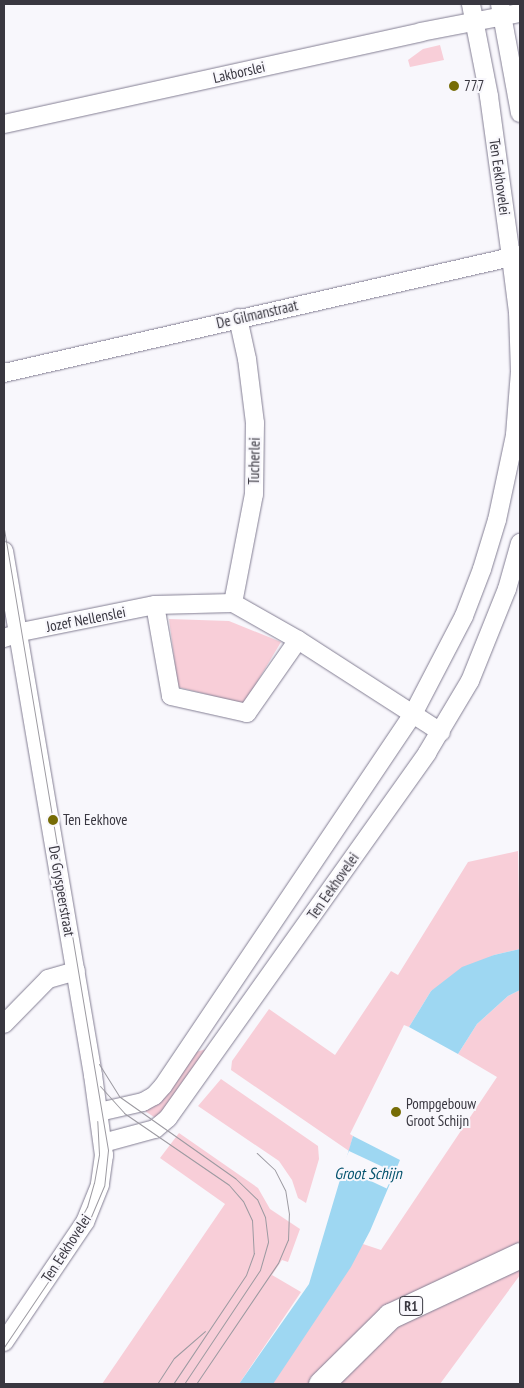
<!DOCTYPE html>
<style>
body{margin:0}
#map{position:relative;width:524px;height:1388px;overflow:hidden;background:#f8f7fc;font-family:"PT Sans Narrow",sans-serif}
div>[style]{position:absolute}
.green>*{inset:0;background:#f8ced8}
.water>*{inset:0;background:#9ed7f2}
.pier>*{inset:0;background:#f8f7fc;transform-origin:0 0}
.roads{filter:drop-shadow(0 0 1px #837e93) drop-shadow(0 0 1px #837e93)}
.minor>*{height:18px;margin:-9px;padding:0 9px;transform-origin:9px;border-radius:9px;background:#fff}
.highway>*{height:25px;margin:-12.5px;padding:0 12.5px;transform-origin:12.5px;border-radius:12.5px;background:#fff}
.tram>*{height:1px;margin:-0.5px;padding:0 0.5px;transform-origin:0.5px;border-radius:0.5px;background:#9c9aa1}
.dots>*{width:14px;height:14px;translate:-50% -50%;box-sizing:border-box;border:2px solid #f8f7fc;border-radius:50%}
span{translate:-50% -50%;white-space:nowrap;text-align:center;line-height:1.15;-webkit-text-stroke:4px #f8f7fc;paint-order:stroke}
.shield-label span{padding:1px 4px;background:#f8f7fc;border:1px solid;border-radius:4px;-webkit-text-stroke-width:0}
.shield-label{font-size:14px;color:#393740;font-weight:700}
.street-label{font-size:15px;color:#393740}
.poi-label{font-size:15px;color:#393740}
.left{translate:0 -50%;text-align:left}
.water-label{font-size:16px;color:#05536e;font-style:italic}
.frame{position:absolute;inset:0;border:5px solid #393740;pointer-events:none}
</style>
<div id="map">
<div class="green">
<i style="clip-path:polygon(440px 45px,444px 60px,410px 67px,408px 60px,423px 49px)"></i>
<i style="clip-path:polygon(169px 619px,229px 621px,281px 642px,244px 704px,178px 687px)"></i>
<i style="clip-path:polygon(518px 851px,520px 949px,494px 955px,431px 991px,409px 1027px,404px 1025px,350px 1134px,353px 1136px,349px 1151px,231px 1070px,232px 1061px,269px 1009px,335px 1055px,391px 971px,398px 975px,468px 862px)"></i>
<i style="clip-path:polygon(520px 990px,520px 1275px,440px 1384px,272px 1384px,363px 1244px,381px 1250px,497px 1077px,458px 1054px,477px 1024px,508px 996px)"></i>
<i style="clip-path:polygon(213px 1047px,157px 1119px,145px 1111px,160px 1101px,196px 1052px)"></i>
<i style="clip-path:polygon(221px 1079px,318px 1146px,319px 1159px,306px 1203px,298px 1198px,292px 1180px,279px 1161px,198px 1106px)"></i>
<i style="clip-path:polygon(179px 1133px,258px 1188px,270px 1209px,300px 1229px,288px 1262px,282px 1260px,272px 1275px,301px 1292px,239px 1384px,102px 1384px,225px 1204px,160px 1158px)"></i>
</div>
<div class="water">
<i style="clip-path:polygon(520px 949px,520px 990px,508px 996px,477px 1024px,458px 1054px,409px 1027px,431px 991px,462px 967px,494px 955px)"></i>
<i style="clip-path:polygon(353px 1136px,400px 1160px,370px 1231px,351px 1267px,273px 1384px,239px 1384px,309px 1284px)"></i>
</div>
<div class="pier">
<i style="left:349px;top:1151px;width:50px;height:18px;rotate:25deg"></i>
</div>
<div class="roads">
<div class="minor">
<i style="left:500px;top:4px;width:111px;rotate:79.6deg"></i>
<i style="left:4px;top:124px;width:427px;rotate:-12.4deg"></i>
<i style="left:421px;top:32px;width:101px;rotate:-10.9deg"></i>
<i style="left:4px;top:373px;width:529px;rotate:-12.88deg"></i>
<i style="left:4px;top:551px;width:532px;rotate:80.36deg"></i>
<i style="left:93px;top:1075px;width:81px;rotate:82.2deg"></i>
<i style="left:104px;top:1155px;width:30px;rotate:98deg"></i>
<i style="left:100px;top:1185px;width:40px;rotate:112deg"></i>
<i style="left:85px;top:1222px;width:145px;rotate:124deg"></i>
<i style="left:233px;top:603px;width:111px;rotate:-79.1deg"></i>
<i style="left:254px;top:494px;width:71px;rotate:-89.2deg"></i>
<i style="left:255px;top:423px;width:64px;rotate:-97.1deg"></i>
<i style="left:247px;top:359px;width:42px;rotate:-102.4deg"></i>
<i style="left:155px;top:605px;width:92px;rotate:80deg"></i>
<i style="left:171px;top:696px;width:78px;rotate:12.6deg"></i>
<i style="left:247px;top:713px;width:89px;rotate:-55.1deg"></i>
<i style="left:4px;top:638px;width:18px;rotate:-19deg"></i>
<i style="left:21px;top:632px;width:137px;rotate:-11.4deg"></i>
<i style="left:155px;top:605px;width:78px;rotate:-1.5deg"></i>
<i style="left:233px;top:603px;width:75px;rotate:29.6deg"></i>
<i style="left:298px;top:640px;width:170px;rotate:32.8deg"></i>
<i style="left:4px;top:1024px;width:63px;rotate:-45.6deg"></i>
<i style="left:48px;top:979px;width:29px;rotate:-16deg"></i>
<i style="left:99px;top:1112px;width:45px;rotate:-12.8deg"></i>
<i style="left:143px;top:1102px;width:13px;rotate:-29deg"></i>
<i style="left:154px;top:1096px;width:13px;rotate:-48deg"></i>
<i style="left:163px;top:1086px;width:446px;rotate:-56.1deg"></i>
<i style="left:412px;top:716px;width:113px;rotate:-62.5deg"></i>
<i style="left:464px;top:616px;width:50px;rotate:-69deg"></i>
<i style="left:482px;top:569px;width:51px;rotate:-73deg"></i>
<i style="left:497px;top:520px;width:87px;rotate:-78deg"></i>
<i style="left:515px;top:435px;width:63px;rotate:-85.5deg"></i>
<i style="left:520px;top:372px;width:60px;rotate:-91.9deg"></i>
<i style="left:518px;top:312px;width:55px;rotate:-97.3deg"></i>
<i style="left:511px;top:257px;width:162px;rotate:-97.8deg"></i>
<i style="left:489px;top:96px;width:94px;rotate:-101.1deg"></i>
<i style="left:103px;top:1143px;width:54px;rotate:-15.1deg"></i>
<i style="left:155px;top:1129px;width:17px;rotate:-40deg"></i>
<i style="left:168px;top:1118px;width:448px;rotate:-54.6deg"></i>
<i style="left:427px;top:753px;width:84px;rotate:-59.2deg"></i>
<i style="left:470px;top:681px;width:99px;rotate:-68.1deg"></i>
<i style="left:507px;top:589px;width:48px;rotate:-74.2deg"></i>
</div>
<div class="highway">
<i style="left:321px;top:1384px;width:97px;rotate:-44.6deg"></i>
<i style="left:390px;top:1316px;width:144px;rotate:-25.1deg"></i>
</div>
</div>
<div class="tram">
<i style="left:4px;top:529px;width:630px;rotate:80.49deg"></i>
<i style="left:108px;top:1150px;width:36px;rotate:96deg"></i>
<i style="left:104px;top:1186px;width:38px;rotate:113deg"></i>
<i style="left:89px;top:1221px;width:152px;rotate:124deg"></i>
<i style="left:99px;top:1064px;width:39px;rotate:58deg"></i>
<i style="left:120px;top:1097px;width:141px;rotate:35.2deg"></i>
<i style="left:235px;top:1178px;width:30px;rotate:44deg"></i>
<i style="left:257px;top:1199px;width:20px;rotate:66deg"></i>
<i style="left:265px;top:1217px;width:25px;rotate:83deg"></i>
<i style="left:268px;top:1242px;width:29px;rotate:106deg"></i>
<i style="left:260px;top:1270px;width:137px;rotate:123.7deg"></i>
<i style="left:100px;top:1086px;width:36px;rotate:48deg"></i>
<i style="left:124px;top:1113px;width:127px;rotate:34.4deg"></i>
<i style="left:229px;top:1185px;width:21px;rotate:49deg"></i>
<i style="left:243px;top:1201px;width:21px;rotate:65deg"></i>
<i style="left:252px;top:1220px;width:33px;rotate:87deg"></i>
<i style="left:254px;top:1253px;width:23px;rotate:110deg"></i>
<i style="left:246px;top:1275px;width:131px;rotate:123.8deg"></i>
<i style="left:73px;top:1233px;width:30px;rotate:-62deg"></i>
<i style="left:87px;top:1207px;width:25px;rotate:-74deg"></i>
<i style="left:94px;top:1183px;width:29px;rotate:-80deg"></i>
<i style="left:99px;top:1154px;width:33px;rotate:-93deg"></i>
<i style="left:157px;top:1384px;width:31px;rotate:-57deg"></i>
<i style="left:174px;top:1358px;width:41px;rotate:-41.1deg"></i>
<i style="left:196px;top:1384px;width:146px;rotate:-55.9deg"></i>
<i style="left:278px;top:1263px;width:25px;rotate:-67deg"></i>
<i style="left:288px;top:1240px;width:26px;rotate:-88deg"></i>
<i style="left:289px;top:1214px;width:24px;rotate:-99deg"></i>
<i style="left:285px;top:1190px;width:22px;rotate:-117deg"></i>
<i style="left:275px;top:1170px;width:25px;rotate:-137deg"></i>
</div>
<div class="dots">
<i style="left:454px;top:86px;background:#766c06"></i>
<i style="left:53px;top:820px;background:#766c06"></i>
<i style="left:396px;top:1112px;background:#766c06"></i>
</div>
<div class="shield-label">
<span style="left:411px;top:1306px">R1</span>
</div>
<div class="street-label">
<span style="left:239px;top:72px;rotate:-13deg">Lakborslei</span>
<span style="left:500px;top:177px;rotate:82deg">Ten Eekhovelei</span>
<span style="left:257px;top:314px;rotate:-13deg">De Gilmanstraat</span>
<span style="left:254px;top:461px;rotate:-89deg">Tucherlei</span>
<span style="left:86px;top:619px;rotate:-11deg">Jozef Nellenslei</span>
<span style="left:333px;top:886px;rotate:-55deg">Ten Eekhovelei</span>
<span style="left:62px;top:891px;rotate:80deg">De Gryspeerstraat</span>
<span style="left:66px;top:1248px;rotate:-57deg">Ten Eekhovelei</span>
</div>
<div class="poi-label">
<span class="left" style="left:464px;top:86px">777</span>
<span class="left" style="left:63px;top:820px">Ten Eekhove</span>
<span class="left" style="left:406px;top:1112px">Pompgebouw<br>Groot Schijn</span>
</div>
<div class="water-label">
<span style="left:368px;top:1173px">Groot Schijn</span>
</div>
<div class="frame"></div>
</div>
